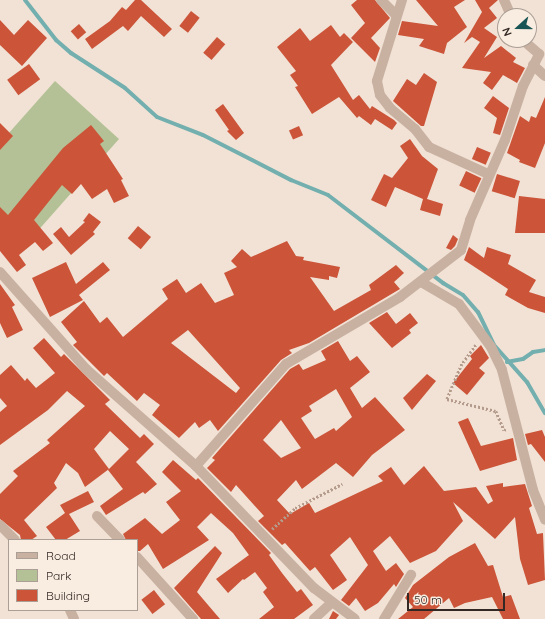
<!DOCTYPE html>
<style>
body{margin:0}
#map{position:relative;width:545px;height:619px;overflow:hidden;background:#f1e2d5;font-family:Quicksand,sans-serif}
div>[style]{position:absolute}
.green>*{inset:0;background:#b4c095}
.stream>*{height:4px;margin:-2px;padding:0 2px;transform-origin:2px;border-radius:2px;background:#73afae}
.building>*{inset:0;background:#cb5439;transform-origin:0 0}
.path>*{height:2.5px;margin-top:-1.25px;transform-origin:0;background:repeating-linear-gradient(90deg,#b59b8b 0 2px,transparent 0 4px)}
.street>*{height:10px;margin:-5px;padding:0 5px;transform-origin:5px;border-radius:5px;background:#c9b1a1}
span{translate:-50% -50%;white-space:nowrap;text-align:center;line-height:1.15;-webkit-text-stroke:3px #f9ede1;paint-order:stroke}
.legend{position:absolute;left:8px;top:539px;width:130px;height:72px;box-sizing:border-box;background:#f9ede1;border:1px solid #aa9e95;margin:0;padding:5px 7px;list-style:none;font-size:12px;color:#332824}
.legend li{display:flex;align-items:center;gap:8px;height:20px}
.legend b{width:20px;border:1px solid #aa9e95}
.north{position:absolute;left:497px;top:8px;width:40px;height:40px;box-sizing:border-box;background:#f9ede1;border:1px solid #aa9e95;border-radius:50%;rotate:249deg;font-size:11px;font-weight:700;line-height:16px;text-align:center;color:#332824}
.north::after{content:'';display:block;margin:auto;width:14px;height:18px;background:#195555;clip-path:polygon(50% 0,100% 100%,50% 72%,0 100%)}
.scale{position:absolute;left:407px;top:593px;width:98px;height:18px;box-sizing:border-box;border:2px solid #332824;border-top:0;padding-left:5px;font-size:12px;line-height:14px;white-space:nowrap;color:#332824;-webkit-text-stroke:3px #f9ede1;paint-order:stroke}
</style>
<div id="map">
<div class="green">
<i style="clip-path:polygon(55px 81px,119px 139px,27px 243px,0 219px,0 143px)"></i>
</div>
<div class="stream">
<i style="left:25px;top:0;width:51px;rotate:52.2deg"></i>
<i style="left:56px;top:40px;width:20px;rotate:41deg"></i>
<i style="left:71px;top:53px;width:64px;rotate:32.9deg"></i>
<i style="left:125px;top:88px;width:43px;rotate:42.2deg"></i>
<i style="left:157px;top:117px;width:49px;rotate:21.4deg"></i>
<i style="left:203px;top:135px;width:99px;rotate:27.1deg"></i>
<i style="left:291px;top:180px;width:40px;rotate:22deg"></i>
<i style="left:328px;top:195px;width:145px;rotate:37.4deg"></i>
<i style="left:443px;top:283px;width:23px;rotate:31deg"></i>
<i style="left:463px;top:295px;width:23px;rotate:49deg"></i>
<i style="left:478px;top:312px;width:37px;rotate:64deg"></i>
<i style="left:494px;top:345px;width:50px;rotate:48.3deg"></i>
<i style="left:527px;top:382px;width:36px;rotate:60deg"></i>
<i style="left:507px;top:362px;width:16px;rotate:-11deg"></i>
<i style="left:523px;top:359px;width:12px;rotate:-35deg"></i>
<i style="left:533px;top:352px;width:12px;rotate:-9deg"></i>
</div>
<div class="building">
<i style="clip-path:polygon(135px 0,141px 0,172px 29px,164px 37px,141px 16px,128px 31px,123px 26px,92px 49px,85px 39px,110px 21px,122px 7px,126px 10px)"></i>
<i style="clip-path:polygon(357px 0,375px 0,390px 18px,371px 38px,380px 48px,375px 62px,351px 38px,365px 23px,351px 5px)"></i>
<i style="clip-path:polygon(416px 0,465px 0,454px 7px,467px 27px,447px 43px,444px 54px,419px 46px,424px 39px,398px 35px,402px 21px,438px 26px)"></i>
<i style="clip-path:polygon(475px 0,498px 0,489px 8px,497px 18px,484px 28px,497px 37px,484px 58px,501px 46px,516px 58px,513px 62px,525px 68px,517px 83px,503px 75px,492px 90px,483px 83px,491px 72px,462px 68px,480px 42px,472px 37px,464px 43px,482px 12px)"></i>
<i style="left:191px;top:11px;width:11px;height:19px;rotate:38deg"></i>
<i style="clip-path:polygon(0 20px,14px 35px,28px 20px,47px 38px,22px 66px,0 45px)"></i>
<i style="left:79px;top:24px;width:11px;height:11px;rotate:49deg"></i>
<i style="clip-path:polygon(331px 25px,340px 37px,344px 33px,353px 42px,331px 65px,353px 100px,359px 95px,370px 109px,372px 106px,394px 120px,397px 123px,392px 130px,375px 119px,371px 125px,359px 116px,357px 118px,339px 97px,312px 114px,295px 87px,298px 86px,290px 75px,296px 71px,277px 47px,300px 28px,310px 41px)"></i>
<i style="left:217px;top:37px;width:11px;height:21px;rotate:41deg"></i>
<i style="left:29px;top:64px;width:19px;height:27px;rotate:54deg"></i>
<i style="clip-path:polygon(424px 73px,437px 82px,424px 126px,421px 126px,393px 101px,407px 79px,416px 85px)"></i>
<i style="clip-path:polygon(493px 96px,509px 108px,500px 135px,493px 133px,497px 118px,484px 108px)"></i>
<i style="clip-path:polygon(545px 97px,545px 143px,535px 168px,519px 162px,520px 160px,507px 153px,520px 116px,529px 122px,531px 116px,536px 118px)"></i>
<i style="clip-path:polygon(223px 104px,244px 133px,236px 140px,227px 131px,229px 130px,215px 110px)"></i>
<i style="clip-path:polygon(0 123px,13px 136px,0 150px)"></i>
<i style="clip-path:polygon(91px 125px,104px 141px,100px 144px,123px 179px,121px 180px,129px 196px,114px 203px,107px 189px,92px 199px,81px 184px,72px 194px,62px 185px,34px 220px,53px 243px,43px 251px,35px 242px,19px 255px,26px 265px,17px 272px,0 251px,0 207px,8px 215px,63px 148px)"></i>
<i style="left:299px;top:126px;width:10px;height:11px;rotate:66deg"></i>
<i style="clip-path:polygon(410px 139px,422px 156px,438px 169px,427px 199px,443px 204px,440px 216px,420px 210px,423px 199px,395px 187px,386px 207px,371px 200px,384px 174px,392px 178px,408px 158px,400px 146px)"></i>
<i style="left:477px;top:147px;width:15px;height:13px;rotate:23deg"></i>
<i style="left:466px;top:171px;width:17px;height:16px;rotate:25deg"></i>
<i style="left:497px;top:174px;width:24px;height:18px;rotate:17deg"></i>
<i style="clip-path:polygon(519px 196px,545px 199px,545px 233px,515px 233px)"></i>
<i style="clip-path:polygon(89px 213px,101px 222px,93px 232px,95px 234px,71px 255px,53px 234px,61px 227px,69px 237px,85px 222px,83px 221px)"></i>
<i style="left:138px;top:226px;width:17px;height:16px;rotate:40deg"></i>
<i style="clip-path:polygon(453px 235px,458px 239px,455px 246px,451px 250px,446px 248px)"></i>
<i style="clip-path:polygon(evenodd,287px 241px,296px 256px,304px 257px,303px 260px,340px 267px,337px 278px,329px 276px,329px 280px,310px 277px,334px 311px,371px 290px,369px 285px,396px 265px,404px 273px,394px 282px,400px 289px,309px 343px,289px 350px,292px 353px,281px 360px,218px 431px,210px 420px,199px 428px,195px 422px,179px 438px,152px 415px,160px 405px,144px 393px,137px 401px,107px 373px,104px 376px,73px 345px,77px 342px,61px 322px,84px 301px,100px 323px,107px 317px,123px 337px,168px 299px,162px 289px,177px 279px,186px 293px,201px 283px,215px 303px,234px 295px,224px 273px,237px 267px,231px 261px,242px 249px,251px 257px,287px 241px,188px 330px,240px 388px,236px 393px,171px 343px,188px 330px)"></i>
<i style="clip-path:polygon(469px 247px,484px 258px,487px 247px,511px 255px,508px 264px,536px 280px,529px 292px,545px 297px,545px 313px,528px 308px,505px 295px,508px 289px,464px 260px)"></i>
<i style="clip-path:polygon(66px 262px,76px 284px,103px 262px,110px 270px,79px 295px,83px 300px,50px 317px,32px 278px)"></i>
<i style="clip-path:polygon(0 284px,15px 305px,12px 307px,23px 330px,7px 338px,0 323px)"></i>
<i style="clip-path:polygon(387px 312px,396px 324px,410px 313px,418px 323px,409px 330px,411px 333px,392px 348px,369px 323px)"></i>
<i style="clip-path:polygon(44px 338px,61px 357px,64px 354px,110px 400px,105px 404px,140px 438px,144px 434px,154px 444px,136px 462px,157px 484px,145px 494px,143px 492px,106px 515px,100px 506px,123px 489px,108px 470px,129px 449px,110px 431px,94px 449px,109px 469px,85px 487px,78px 473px,66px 463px,54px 483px,57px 488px,24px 520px,37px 536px,31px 540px,21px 540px,20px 535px,0 519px,0 494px,18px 476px,13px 471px,50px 443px,47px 440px,85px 406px,67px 391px,48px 410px,0 445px,0 412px,7px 406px,0 398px,0 375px,11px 365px,25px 381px,27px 378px,36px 388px,55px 373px,33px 348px)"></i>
<i style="clip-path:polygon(evenodd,338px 341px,350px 361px,357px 356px,370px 372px,350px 388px,362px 408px,375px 397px,405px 430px,372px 455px,353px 477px,336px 463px,302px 489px,296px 480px,277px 500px,290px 514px,309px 503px,315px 513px,383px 481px,378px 476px,391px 467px,404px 485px,424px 466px,444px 491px,476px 487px,488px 504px,493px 501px,486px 486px,503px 483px,503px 487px,525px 484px,532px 506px,529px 508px,537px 534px,543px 533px,545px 580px,528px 585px,520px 559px,515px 517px,495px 539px,453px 502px,463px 521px,436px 551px,410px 563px,390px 536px,373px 551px,386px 571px,396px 563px,404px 574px,396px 587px,394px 584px,378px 603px,365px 611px,356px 598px,349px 606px,341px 600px,368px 565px,350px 537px,330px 555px,347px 580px,333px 590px,315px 567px,310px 571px,285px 543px,282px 545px,258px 521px,264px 516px,236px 485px,231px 492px,207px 468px,215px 460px,212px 458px,290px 369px,299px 364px,303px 370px,326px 360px,321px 351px,338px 341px,336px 389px,352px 417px,336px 431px,334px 428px,315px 439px,301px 418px,312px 411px,309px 406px,336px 389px,338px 341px,281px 420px,301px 448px,281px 458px,263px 440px,281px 420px)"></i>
<i style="clip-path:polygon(481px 345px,489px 358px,479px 368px,485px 373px,467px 395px,453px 383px,472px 359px,470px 356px)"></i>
<i style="clip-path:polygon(427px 374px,436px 381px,412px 410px,403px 398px)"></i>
<i style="clip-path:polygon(468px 418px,481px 446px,513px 438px,517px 460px,480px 471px,458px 422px)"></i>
<i style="clip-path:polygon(542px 430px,545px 437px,545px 462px,531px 444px,528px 445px,525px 434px)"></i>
<i style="clip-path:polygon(173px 460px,196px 480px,198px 478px,271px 553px,269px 555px,282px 573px,297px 592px,301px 589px,313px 605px,294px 619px,259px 619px,274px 607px,263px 592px,267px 588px,255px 572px,244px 580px,243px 579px,228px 593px,216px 579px,249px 555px,233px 533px,211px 513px,197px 527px,209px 540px,163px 569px,148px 544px,140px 551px,137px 551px,137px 540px,126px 540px,123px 534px,145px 518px,162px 534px,180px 520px,166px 502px,181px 491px,162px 472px)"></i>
<i style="clip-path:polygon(88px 491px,94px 502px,69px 514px,80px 531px,65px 540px,56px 540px,46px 527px,65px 513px,60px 505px)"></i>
<i style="clip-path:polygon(475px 543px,488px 566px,493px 565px,503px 597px,511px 595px,520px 619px,503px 619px,492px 597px,465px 603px,454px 608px,449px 598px,424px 619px,398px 619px,413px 607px,405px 598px,413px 585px,449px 557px)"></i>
<i style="clip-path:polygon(215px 546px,222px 553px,197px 592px,220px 619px,201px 619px,174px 588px)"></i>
<i style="left:154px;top:590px;width:18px;height:16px;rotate:52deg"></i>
<i style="clip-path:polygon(333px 611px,339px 615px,336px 619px,329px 619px)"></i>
</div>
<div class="path">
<i style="left:476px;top:345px;width:24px;rotate:126deg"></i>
<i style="left:462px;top:364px;width:38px;rotate:113deg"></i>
<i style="left:447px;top:399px;width:50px;rotate:13.8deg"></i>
<i style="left:496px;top:411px;width:21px;rotate:67deg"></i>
<i style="left:504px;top:430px;width:2px;rotate:-27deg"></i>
<i style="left:272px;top:529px;width:31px;rotate:-42deg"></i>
<i style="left:295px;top:508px;width:53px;rotate:-27.1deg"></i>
</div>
<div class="street">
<i style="left:381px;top:0;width:21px;rotate:45deg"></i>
<i style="left:402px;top:0;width:85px;rotate:107.2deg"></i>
<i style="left:377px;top:81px;width:14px;rotate:78deg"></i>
<i style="left:380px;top:95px;width:16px;rotate:52deg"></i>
<i style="left:390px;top:108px;width:33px;rotate:40deg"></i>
<i style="left:415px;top:129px;width:23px;rotate:52deg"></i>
<i style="left:429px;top:147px;width:65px;rotate:24.6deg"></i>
<i style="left:504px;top:0;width:17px;rotate:66deg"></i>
<i style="left:533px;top:65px;width:16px;rotate:43deg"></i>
<i style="left:0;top:272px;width:130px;rotate:48.4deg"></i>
<i style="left:86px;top:369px;width:147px;rotate:41.4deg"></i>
<i style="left:196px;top:466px;width:170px;rotate:46deg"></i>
<i style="left:314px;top:588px;width:51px;rotate:37.1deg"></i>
<i style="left:421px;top:282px;width:44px;rotate:30.1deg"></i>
<i style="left:459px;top:304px;width:54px;rotate:53.3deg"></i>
<i style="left:491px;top:347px;width:25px;rotate:64deg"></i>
<i style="left:502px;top:370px;width:124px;rotate:75.5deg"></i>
<i style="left:533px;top:490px;width:32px;rotate:68deg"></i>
<i style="left:196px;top:466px;width:136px;rotate:-48.6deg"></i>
<i style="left:286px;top:364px;width:132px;rotate:-30.4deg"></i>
<i style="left:400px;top:297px;width:77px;rotate:-37.6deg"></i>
<i style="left:461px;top:250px;width:31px;rotate:-73deg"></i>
<i style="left:470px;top:220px;width:87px;rotate:-66.4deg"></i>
<i style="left:505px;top:140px;width:57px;rotate:-71.6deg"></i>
<i style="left:523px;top:86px;width:36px;rotate:-63deg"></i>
<i style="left:539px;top:54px;width:21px;rotate:-139deg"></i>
<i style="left:97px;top:516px;width:33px;rotate:46deg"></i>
<i style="left:0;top:525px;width:21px;rotate:45deg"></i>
<i style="left:137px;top:557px;width:84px;rotate:47.9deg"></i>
<i style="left:70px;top:610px;width:10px;rotate:66deg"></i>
<i style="left:314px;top:619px;width:23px;rotate:-43deg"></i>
<i style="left:384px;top:619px;width:52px;rotate:-58.5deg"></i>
</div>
<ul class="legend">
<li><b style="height:5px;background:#c9b1a1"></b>Road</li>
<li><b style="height:11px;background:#b4c095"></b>Park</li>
<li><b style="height:11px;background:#cb5439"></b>Building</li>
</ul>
<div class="north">N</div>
<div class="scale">50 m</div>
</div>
